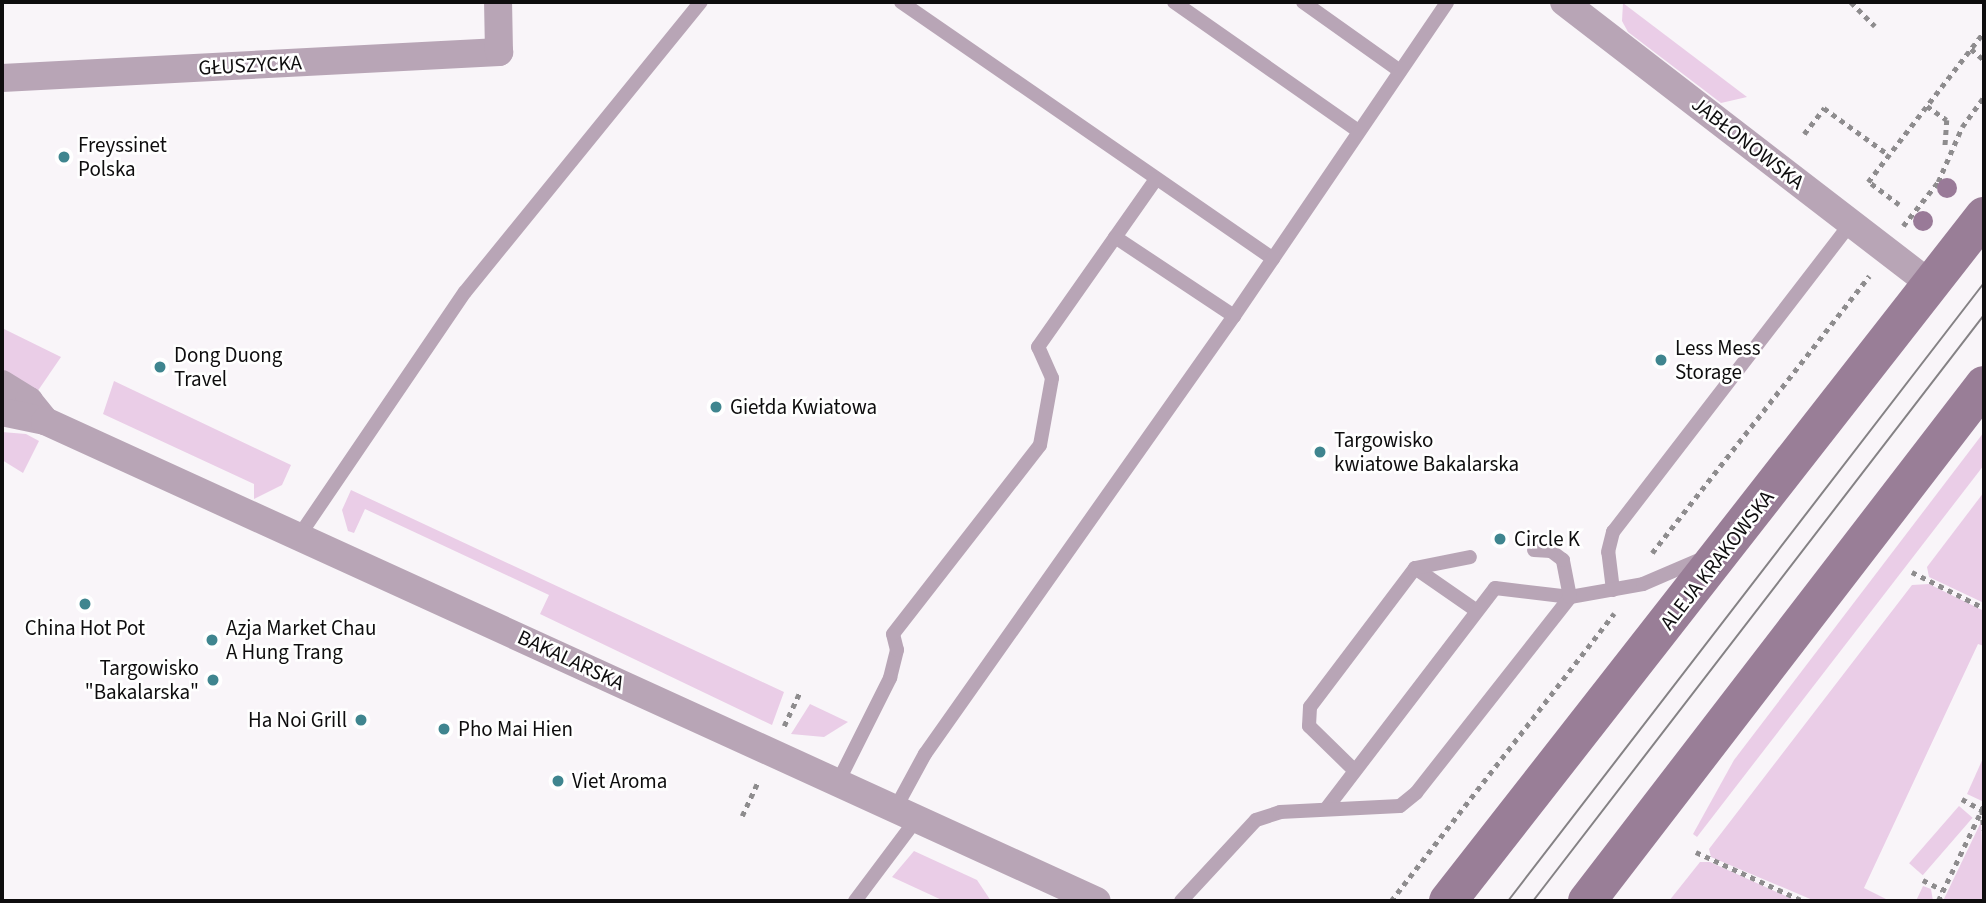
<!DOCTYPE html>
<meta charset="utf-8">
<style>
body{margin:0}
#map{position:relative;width:1986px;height:903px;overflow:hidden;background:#f9f5f9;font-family:"Source Sans 3",sans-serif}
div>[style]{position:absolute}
.green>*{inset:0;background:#eacde7;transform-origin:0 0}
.path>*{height:4.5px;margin-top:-2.25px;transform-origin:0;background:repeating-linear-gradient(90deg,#8e8c8e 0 5px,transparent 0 10px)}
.lane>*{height:14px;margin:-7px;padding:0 7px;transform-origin:7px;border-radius:7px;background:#b8a5b6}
.street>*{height:28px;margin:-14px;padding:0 14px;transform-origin:14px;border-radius:14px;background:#b8a5b6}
.secondary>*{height:38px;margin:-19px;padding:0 19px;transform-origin:19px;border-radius:19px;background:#997e97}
.tram>*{height:2px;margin:-1px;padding:0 1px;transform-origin:1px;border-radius:1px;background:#858285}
.trees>*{width:20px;height:20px;margin:-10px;border-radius:50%;background:#997a98}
.dots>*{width:19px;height:19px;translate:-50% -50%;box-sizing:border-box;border:4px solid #fff;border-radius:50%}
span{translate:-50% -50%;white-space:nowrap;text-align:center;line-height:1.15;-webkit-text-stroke:5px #fff;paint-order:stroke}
.street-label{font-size:21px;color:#0e0d0e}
.poi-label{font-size:21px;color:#0e0d0e}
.left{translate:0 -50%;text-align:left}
.right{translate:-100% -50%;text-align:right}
.frame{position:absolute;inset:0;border:4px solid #0e0d0e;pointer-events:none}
</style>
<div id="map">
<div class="green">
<i style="clip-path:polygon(1623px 3px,1747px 97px,1721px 103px,1628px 32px,1622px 21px)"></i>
<i style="clip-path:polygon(2px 328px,61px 357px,37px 392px,2px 371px)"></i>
<i style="clip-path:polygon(114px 381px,291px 465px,282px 485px,254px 499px,254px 484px,103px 414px)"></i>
<i style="clip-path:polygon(2px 432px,26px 434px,39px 441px,23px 473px,2px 460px)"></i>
<i style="clip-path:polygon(1984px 432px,1984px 465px,1697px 837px,1693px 834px,1734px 760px)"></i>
<i style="clip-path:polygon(351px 490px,784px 692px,772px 725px,540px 614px,549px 595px,365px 509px,354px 533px,348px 531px,342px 510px)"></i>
<i style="clip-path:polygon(1984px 492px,1984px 603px,1929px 577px,1927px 567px)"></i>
<i style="clip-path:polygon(1929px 584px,1984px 611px,1984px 646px,1978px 644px,1864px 888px,1890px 901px,1815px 901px,1711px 857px,1709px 849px,1912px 585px)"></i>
<i style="clip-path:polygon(810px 704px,848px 722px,824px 737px,791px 734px)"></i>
<i style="clip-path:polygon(1984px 756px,1984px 797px,1982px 801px,1967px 794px)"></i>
<i style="left:1959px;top:806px;width:18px;height:76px;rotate:41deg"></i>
<i style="clip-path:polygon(1981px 822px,1984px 901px,1943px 901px)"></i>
<i style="clip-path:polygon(914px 851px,977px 880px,991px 901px,944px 901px,892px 877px)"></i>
<i style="clip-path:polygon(1700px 862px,1710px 862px,1797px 901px,1669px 901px)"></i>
<i style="clip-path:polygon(1923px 886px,1931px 889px,1933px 901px,1916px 901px)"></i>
</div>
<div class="path">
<i style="left:1851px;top:2px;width:34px;rotate:45deg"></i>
<i style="left:1971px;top:49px;width:17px;rotate:40deg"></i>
<i style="left:1927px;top:106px;width:24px;rotate:35deg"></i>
<i style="left:1947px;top:120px;width:26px;rotate:94deg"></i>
<i style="left:1804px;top:134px;width:33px;rotate:-52deg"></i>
<i style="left:1824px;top:108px;width:80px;rotate:35.9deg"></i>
<i style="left:1899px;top:205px;width:39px;rotate:-143deg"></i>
<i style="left:1868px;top:182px;width:190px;rotate:-52.3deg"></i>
<i style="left:1903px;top:226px;width:56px;rotate:-51.5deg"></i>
<i style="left:1938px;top:182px;width:60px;rotate:-66.4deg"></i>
<i style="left:1962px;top:127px;width:37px;rotate:-54deg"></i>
<i style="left:1652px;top:553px;width:352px;rotate:-51.9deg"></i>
<i style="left:1912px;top:572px;width:80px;rotate:26.6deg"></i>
<i style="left:784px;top:726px;width:38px;rotate:-65deg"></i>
<i style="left:1962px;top:799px;width:23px;rotate:29deg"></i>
<i style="left:1982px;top:810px;width:20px;rotate:84deg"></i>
<i style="left:742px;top:816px;width:38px;rotate:-65deg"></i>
<i style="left:1696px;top:852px;width:118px;rotate:24.6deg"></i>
<i style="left:1923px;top:880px;width:22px;rotate:27deg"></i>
<i style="left:1391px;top:901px;width:364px;rotate:-52.2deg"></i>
<i style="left:1938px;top:901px;width:106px;rotate:-64.4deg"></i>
</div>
<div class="lane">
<i style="left:901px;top:2px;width:452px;rotate:34.6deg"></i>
<i style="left:1174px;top:2px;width:225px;rotate:35deg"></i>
<i style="left:1303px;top:2px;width:119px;rotate:35.4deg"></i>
<i style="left:1115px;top:237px;width:143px;rotate:33.6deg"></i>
<i style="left:299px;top:536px;width:295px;rotate:-55.8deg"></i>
<i style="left:465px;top:292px;width:374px;rotate:-50.9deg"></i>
<i style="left:1415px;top:568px;width:75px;rotate:34.7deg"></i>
<i style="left:1613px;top:590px;width:38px;rotate:-97deg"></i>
<i style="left:1608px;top:552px;width:21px;rotate:-76deg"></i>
<i style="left:1613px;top:532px;width:390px;rotate:-52.4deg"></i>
<i style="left:1354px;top:770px;width:63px;rotate:-135.6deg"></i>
<i style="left:1309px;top:726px;width:19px;rotate:-87deg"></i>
<i style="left:1310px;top:707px;width:174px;rotate:-52.9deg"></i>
<i style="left:1415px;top:568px;width:56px;rotate:-11.3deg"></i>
<i style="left:837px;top:784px;width:119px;rotate:-63.4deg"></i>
<i style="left:890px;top:678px;width:29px;rotate:-76deg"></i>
<i style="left:897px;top:650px;width:16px;rotate:-104deg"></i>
<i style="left:893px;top:634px;width:239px;rotate:-52.1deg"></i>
<i style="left:1040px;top:445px;width:68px;rotate:-79.8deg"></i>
<i style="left:1052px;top:378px;width:34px;rotate:-114deg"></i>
<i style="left:1038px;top:347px;width:205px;rotate:-54.9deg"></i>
<i style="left:1326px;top:809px;width:278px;rotate:-52.6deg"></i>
<i style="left:1495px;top:588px;width:76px;rotate:6.8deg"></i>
<i style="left:1570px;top:597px;width:74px;rotate:-10.1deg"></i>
<i style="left:1643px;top:584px;width:63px;rotate:-23.3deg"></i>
<i style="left:894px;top:811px;width:65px;rotate:-61.5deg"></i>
<i style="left:925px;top:754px;width:536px;rotate:-54.8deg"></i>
<i style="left:1234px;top:316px;width:379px;rotate:-55.8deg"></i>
<i style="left:855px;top:901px;width:100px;rotate:-53.1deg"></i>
<i style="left:1181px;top:901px;width:110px;rotate:-47.2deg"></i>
<i style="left:1256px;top:820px;width:25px;rotate:-18deg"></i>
<i style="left:1280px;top:812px;width:120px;rotate:-2.9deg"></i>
<i style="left:1400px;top:806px;width:21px;rotate:-39deg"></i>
<i style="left:1416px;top:793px;width:249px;rotate:-51.8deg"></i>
<i style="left:1570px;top:597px;width:38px;rotate:-101deg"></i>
<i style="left:1563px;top:560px;width:15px;rotate:-143deg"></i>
<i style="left:1551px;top:551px;width:17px;rotate:-177deg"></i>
</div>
<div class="street">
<i style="left:1564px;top:2px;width:463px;rotate:37.6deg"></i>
<i style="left:2px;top:78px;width:498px;rotate:-3deg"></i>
<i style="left:499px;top:52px;width:50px;rotate:-91.1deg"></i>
<i style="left:2px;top:384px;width:32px;rotate:32deg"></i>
<i style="left:29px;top:401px;width:26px;rotate:51deg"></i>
<i style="left:2px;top:412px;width:44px;rotate:11.8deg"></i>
<i style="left:45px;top:421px;width:1156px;rotate:24.53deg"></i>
</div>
<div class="secondary">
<i style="left:1448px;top:901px;width:870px;rotate:-51.96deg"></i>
<i style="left:1587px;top:901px;width:651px;rotate:-52.43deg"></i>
</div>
<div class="tram">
<i style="left:1508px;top:901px;width:780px;rotate:-52.4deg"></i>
<i style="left:1533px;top:901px;width:739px;rotate:-52.42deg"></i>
</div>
<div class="trees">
<i style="left:1947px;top:188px"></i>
<i style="left:1923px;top:221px"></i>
</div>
<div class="dots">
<i style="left:64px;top:157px;background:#3f858f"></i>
<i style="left:1661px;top:360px;background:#3f858f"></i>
<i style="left:160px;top:367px;background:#3f858f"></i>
<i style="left:716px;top:407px;background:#3f858f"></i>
<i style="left:1320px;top:452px;background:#3f858f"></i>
<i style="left:1500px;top:539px;background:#3f858f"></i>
<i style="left:85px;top:604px;background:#3f858f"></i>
<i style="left:212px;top:640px;background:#3f858f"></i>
<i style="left:213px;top:680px;background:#3f858f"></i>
<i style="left:361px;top:720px;background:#3f858f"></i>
<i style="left:444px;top:729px;background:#3f858f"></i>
<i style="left:558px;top:781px;background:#3f858f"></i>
</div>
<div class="street-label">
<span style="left:250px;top:65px;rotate:-3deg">GŁUSZYCKA</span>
<span style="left:1748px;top:143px;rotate:38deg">JABŁONOWSKA</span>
<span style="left:1717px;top:560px;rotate:-52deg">ALEJA KRAKOWSKA</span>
<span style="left:571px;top:660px;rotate:25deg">BAKALARSKA</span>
</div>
<div class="poi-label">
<span class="left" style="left:78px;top:157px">Freyssinet<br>Polska</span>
<span class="left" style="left:1675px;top:360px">Less Mess<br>Storage</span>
<span class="left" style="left:174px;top:367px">Dong Duong<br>Travel</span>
<span class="left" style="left:730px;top:407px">Giełda Kwiatowa</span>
<span class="left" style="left:1334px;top:452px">Targowisko<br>kwiatowe Bakalarska</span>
<span class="left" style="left:1514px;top:539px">Circle K</span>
<span style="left:85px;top:628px">China Hot Pot</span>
<span class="left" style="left:226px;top:640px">Azja Market Chau<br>A Hung Trang</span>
<span class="right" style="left:199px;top:680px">Targowisko<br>"Bakalarska"</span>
<span class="right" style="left:347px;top:720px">Ha Noi Grill</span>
<span class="left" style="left:458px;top:729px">Pho Mai Hien</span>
<span class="left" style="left:572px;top:781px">Viet Aroma</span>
</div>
<div class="frame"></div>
</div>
